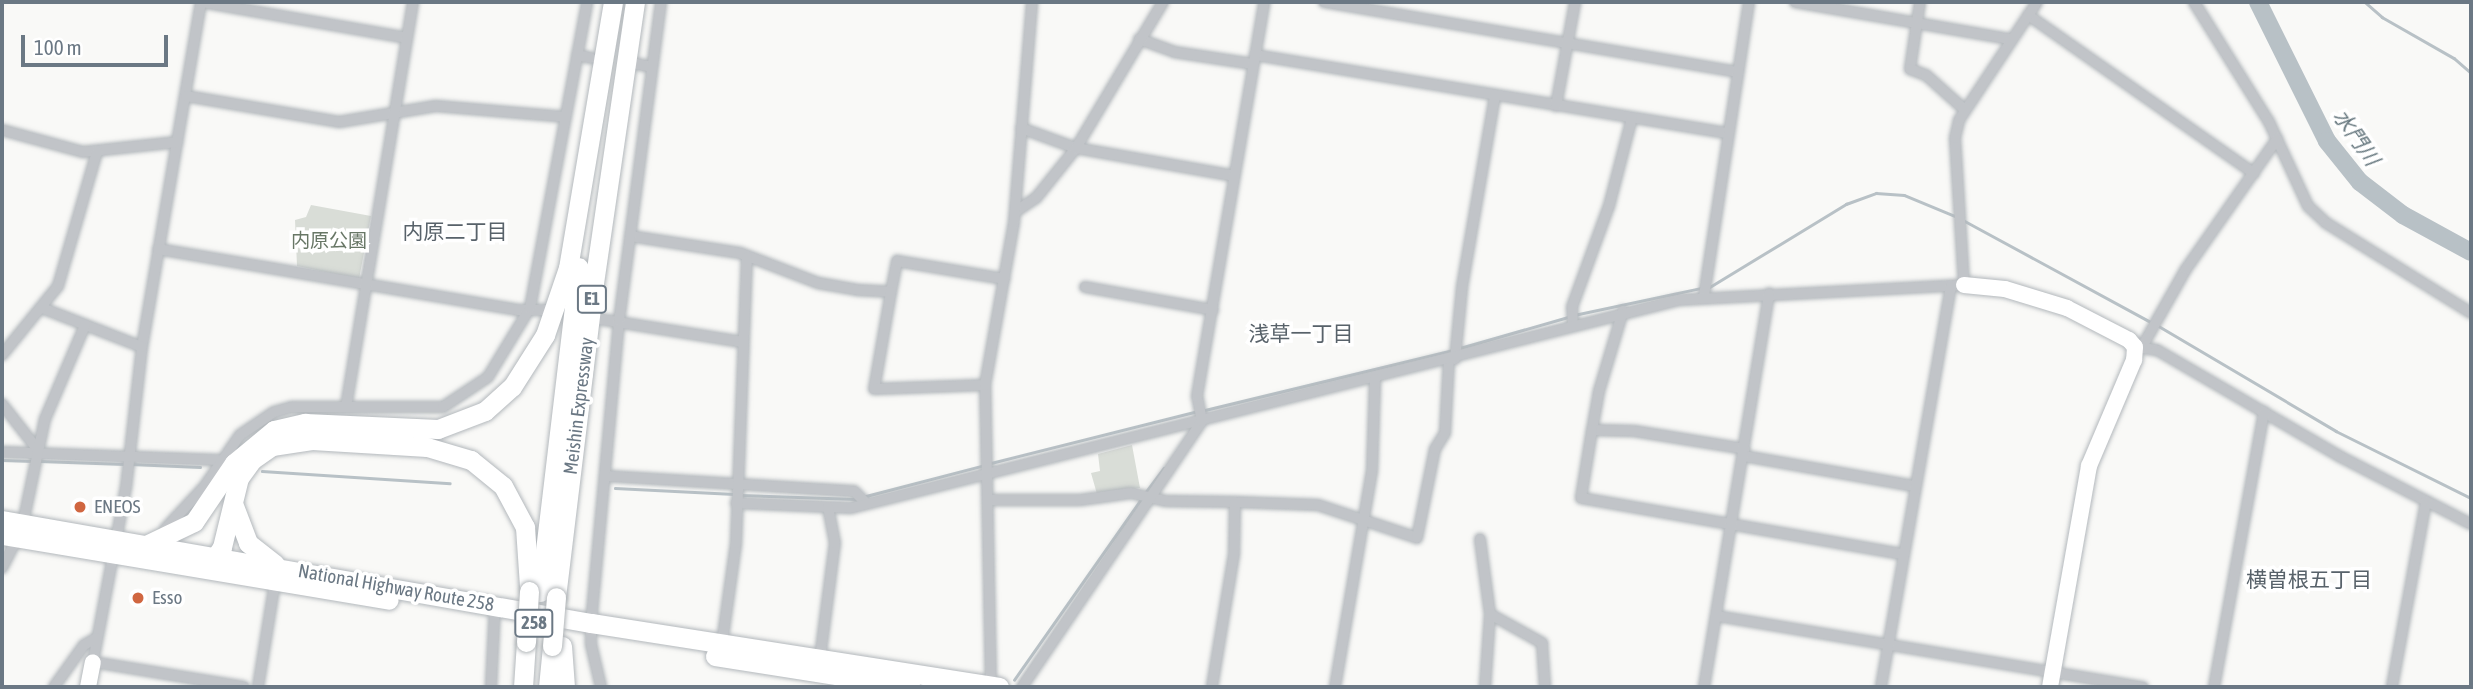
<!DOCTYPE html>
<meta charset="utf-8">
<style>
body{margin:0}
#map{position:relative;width:2473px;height:689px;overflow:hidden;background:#f9f9f7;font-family:"Asap Condensed","Noto Sans JP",sans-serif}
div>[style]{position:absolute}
.green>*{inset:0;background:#d9ddd7}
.stream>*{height:2.5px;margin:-1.25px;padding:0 1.25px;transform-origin:1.25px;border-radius:1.25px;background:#b8c1c6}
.river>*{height:18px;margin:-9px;padding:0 9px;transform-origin:9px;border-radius:9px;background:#b8c1c6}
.roads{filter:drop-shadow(0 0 2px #b3b8bc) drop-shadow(0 0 2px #b3b8bc)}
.street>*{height:10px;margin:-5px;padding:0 5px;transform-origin:5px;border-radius:5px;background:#c1c4c8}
.secondary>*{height:16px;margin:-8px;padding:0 8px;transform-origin:8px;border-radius:8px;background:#fff}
.highway>*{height:19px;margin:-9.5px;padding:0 9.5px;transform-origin:9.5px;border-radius:9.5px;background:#fff}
.bridges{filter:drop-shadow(0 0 2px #b2b6b9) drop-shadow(0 0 2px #b2b6b9)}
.highway-bridge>*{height:19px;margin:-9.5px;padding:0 9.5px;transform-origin:9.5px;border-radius:9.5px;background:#fff}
.dots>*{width:19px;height:19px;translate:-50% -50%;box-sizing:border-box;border:4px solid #fff;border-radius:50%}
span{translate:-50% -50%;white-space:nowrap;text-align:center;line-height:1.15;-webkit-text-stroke:7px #fff;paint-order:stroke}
.shield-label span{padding:2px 5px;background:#fff;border:2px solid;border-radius:5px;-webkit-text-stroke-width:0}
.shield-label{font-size:18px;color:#6b7884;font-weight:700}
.park-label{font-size:19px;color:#687766}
.street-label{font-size:19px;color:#6b7884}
.poi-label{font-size:19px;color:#6b7884}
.left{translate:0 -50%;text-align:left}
.water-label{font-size:21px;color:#67787f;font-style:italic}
.neighbourhood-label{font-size:21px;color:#58626a}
.frame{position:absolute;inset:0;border:4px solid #6b7884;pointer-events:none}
.scale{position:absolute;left:21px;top:35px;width:147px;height:32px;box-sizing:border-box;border:4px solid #6b7884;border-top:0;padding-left:9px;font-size:21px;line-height:24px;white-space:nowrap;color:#6b7884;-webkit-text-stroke:5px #fff;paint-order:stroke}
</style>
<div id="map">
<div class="green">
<i style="clip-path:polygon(311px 205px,371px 216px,359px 279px,297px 266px,295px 220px,306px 217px)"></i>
<i style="clip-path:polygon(1132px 445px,1140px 488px,1097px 494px,1091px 473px,1100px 471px,1098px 454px)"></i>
</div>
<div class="stream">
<i style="left:2365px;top:2px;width:23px;rotate:41deg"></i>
<i style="left:2382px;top:17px;width:83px;rotate:29.7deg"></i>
<i style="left:2454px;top:58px;width:23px;rotate:41deg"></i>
<i style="left:1963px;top:220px;width:214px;rotate:28.5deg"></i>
<i style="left:1708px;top:288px;width:162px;rotate:-31.3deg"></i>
<i style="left:1846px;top:204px;width:32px;rotate:-20deg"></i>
<i style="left:1876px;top:193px;width:28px;rotate:4deg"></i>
<i style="left:1904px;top:195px;width:57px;rotate:22.5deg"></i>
<i style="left:1574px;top:315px;width:130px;rotate:-12deg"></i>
<i style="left:2157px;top:325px;width:208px;rotate:30.6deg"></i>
<i style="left:2336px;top:431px;width:151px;rotate:26.4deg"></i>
<i style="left:1460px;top:348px;width:112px;rotate:-16deg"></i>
<i style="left:1205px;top:410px;width:255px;rotate:-13.6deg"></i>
<i style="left:2px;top:460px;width:31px;rotate:2deg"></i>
<i style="left:40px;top:461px;width:84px;rotate:2deg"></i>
<i style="left:991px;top:463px;width:213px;rotate:-14.1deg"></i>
<i style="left:131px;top:464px;width:69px;rotate:2.5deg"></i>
<i style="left:262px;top:471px;width:188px;rotate:3.7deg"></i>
<i style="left:615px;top:488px;width:119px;rotate:2.9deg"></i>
<i style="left:1145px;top:493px;width:31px;rotate:-53deg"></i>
<i style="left:740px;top:495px;width:116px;rotate:2deg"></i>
<i style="left:866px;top:496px;width:123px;rotate:-14.6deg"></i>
<i style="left:1014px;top:680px;width:221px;rotate:-54.9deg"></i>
</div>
<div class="river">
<i style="left:2258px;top:2px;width:155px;rotate:63.6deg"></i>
<i style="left:2327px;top:141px;width:53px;rotate:51.2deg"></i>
<i style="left:2360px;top:182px;width:54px;rotate:37.5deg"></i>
<i style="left:2403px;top:215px;width:77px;rotate:28.6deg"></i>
</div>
<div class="roads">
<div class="street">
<i style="left:201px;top:2px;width:350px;rotate:99.7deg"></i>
<i style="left:142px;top:347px;width:141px;rotate:96.5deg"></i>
<i style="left:126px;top:487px;width:178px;rotate:100.7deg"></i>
<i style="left:93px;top:662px;width:153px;rotate:9.4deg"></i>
<i style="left:201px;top:2px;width:209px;rotate:9.9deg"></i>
<i style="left:1324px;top:2px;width:420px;rotate:9.6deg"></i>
<i style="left:1795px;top:2px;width:218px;rotate:9.8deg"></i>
<i style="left:1920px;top:2px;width:68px;rotate:98.5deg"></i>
<i style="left:1910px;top:69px;width:17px;rotate:21deg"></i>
<i style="left:1926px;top:75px;width:52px;rotate:41.9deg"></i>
<i style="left:2194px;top:2px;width:142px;rotate:58deg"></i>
<i style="left:2269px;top:122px;width:93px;rotate:65.1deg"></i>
<i style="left:2308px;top:206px;width:25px;rotate:43deg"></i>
<i style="left:2326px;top:223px;width:171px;rotate:31.8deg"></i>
<i style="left:2028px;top:15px;width:276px;rotate:35deg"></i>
<i style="left:1139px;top:39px;width:37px;rotate:20deg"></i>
<i style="left:1174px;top:52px;width:80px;rotate:8.6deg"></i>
<i style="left:577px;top:55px;width:14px;rotate:12deg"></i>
<i style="left:1255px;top:55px;width:479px;rotate:9.4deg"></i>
<i style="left:637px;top:64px;width:15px;rotate:11deg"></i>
<i style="left:186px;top:96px;width:155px;rotate:9.6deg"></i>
<i style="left:339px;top:122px;width:98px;rotate:-9.4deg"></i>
<i style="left:436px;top:106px;width:130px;rotate:4.8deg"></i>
<i style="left:1556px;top:106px;width:106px;rotate:-79.6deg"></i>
<i style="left:1021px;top:128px;width:59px;rotate:20deg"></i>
<i style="left:1076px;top:148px;width:160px;rotate:10deg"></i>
<i style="left:2px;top:130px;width:84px;rotate:15.2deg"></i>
<i style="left:83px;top:152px;width:95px;rotate:-6.1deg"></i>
<i style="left:1015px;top:212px;width:25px;rotate:-34deg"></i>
<i style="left:1036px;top:198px;width:64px;rotate:-51.3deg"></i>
<i style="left:1076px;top:148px;width:170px;rotate:-59.2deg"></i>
<i style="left:630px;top:236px;width:111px;rotate:8.8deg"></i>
<i style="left:740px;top:253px;width:84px;rotate:21deg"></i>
<i style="left:818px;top:283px;width:40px;rotate:10deg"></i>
<i style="left:857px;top:290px;width:34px;rotate:3deg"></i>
<i style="left:891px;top:292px;width:32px;rotate:-79deg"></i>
<i style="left:897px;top:261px;width:109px;rotate:9.5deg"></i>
<i style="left:158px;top:249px;width:364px;rotate:9.6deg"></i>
<i style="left:517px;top:310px;width:29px"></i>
<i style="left:1085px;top:287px;width:130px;rotate:10.2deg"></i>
<i style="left:891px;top:292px;width:98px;rotate:99.9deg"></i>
<i style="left:874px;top:389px;width:111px;rotate:-2.1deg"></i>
<i style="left:1704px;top:296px;width:297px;rotate:-81.3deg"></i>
<i style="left:42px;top:308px;width:107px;rotate:21.3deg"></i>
<i style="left:1623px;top:311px;width:84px;rotate:106.7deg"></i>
<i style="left:1599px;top:391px;width:40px;rotate:100deg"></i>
<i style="left:1592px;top:430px;width:42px;rotate:1.4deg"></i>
<i style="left:1634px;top:431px;width:112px;rotate:9.2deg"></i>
<i style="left:599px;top:319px;width:145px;rotate:9.1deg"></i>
<i style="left:1573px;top:325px;width:18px;rotate:-93deg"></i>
<i style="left:1572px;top:307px;width:108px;rotate:-69.9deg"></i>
<i style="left:1609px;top:206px;width:91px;rotate:-75.4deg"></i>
<i style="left:2143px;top:345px;width:87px;rotate:-60.5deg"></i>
<i style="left:2186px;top:269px;width:159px;rotate:-55deg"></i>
<i style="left:2135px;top:347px;width:22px;rotate:8deg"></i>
<i style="left:2157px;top:350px;width:211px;rotate:30.2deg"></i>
<i style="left:2339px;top:456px;width:148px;rotate:27.3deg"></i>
<i style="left:2px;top:355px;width:89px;rotate:-50.9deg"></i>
<i style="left:58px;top:286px;width:140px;rotate:-73.8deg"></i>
<i style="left:1455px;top:359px;width:72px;rotate:-84.4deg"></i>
<i style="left:1462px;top:287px;width:195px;rotate:-80.2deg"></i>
<i style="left:2px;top:404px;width:63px;rotate:52deg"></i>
<i style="left:346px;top:407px;width:411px;rotate:-80.6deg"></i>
<i style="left:1592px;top:430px;width:69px;rotate:99.2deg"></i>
<i style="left:1581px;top:498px;width:327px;rotate:9.9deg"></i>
<i style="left:2px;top:452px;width:216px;rotate:2.1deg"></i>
<i style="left:1744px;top:456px;width:174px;rotate:10deg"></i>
<i style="left:606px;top:476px;width:248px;rotate:3.5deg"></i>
<i style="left:854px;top:491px;width:18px;rotate:45deg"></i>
<i style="left:988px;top:500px;width:92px"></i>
<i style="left:1080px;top:500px;width:51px;rotate:-7.8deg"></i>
<i style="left:1131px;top:493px;width:35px;rotate:13deg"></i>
<i style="left:1165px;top:501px;width:70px;rotate:0.8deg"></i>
<i style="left:1235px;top:502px;width:52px;rotate:91.1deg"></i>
<i style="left:1234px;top:554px;width:135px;rotate:99.4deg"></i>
<i style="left:1235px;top:502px;width:83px;rotate:2.1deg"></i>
<i style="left:1318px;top:505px;width:104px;rotate:18.4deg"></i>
<i style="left:1417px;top:538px;width:91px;rotate:-78.6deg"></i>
<i style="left:1435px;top:449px;width:19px;rotate:-58deg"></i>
<i style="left:1445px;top:433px;width:73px;rotate:-86.9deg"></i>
<i style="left:736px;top:503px;width:115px;rotate:2.5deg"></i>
<i style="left:851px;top:508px;width:854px;rotate:-14.1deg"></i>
<i style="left:1679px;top:300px;width:285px;rotate:-3deg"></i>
<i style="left:1964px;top:285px;width:147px;rotate:-93.5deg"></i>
<i style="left:1955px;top:138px;width:18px;rotate:-77deg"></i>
<i style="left:1959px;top:120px;width:141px;rotate:-56.5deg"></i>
<i style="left:23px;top:523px;width:106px;rotate:-78.1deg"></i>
<i style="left:45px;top:419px;width:102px;rotate:-66.9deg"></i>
<i style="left:165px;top:529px;width:57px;rotate:-47.1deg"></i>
<i style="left:204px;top:487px;width:63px;rotate:-55.3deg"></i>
<i style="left:240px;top:435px;width:41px;rotate:-34.1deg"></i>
<i style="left:274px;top:412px;width:19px;rotate:-16deg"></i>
<i style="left:292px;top:407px;width:151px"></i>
<i style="left:443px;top:407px;width:54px;rotate:-33.7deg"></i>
<i style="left:488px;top:377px;width:81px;rotate:-58.7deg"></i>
<i style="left:530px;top:308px;width:311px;rotate:-79.4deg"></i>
<i style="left:1480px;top:539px;width:76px;rotate:82.4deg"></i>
<i style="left:1490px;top:614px;width:73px;rotate:93.9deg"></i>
<i style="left:2px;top:568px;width:34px;rotate:-63deg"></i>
<i style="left:1490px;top:614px;width:60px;rotate:29.1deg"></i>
<i style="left:1542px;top:643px;width:44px;rotate:86.1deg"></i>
<i style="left:1717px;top:616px;width:432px;rotate:9.5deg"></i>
<i style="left:722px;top:643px;width:101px;rotate:-82deg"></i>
<i style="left:736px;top:543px;width:286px;rotate:-87.8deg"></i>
<i style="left:820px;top:658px;width:116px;rotate:-82.6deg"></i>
<i style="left:835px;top:543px;width:36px;rotate:-101deg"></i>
<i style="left:54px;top:687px;width:52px;rotate:-54.5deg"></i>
<i style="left:84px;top:645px;width:14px;rotate:-30deg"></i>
<i style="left:258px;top:687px;width:106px;rotate:-80.8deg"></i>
<i style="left:491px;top:687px;width:81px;rotate:-87.2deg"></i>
<i style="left:601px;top:687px;width:44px;rotate:-103.1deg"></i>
<i style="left:591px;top:644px;width:21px;rotate:-90deg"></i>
<i style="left:591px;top:623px;width:303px;rotate:-84.7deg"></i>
<i style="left:619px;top:321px;width:322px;rotate:-82.5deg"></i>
<i style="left:991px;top:687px;width:302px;rotate:-91.1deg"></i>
<i style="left:985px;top:385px;width:166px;rotate:-79.9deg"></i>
<i style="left:1014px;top:222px;width:221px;rotate:-85.3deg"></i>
<i style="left:1022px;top:687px;width:321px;rotate:-55.9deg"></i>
<i style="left:1202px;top:421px;width:25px;rotate:-101deg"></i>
<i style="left:1197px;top:396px;width:400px;rotate:-80.3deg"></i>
<i style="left:1335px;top:687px;width:219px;rotate:-80.3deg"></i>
<i style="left:1372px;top:471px;width:92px;rotate:-88.1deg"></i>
<i style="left:1704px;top:687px;width:399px;rotate:-80.6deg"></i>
<i style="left:1881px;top:687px;width:407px;rotate:-80.1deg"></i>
<i style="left:2214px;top:687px;width:280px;rotate:-79.7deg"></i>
<i style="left:2392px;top:687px;width:189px;rotate:-79.6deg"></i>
</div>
<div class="secondary">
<i style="left:1964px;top:285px;width:41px;rotate:5.6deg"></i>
<i style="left:2005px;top:289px;width:65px;rotate:17deg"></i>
<i style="left:2067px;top:308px;width:70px;rotate:27.3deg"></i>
<i style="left:2129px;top:340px;width:9px;rotate:49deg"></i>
<i style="left:2135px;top:347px;width:13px;rotate:94deg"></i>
<i style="left:2134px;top:360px;width:115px;rotate:113deg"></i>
<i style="left:2089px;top:466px;width:224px;rotate:100deg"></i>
<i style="left:88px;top:687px;width:25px;rotate:-79deg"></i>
</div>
<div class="highway">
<i style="left:234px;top:506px;width:40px;rotate:69deg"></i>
<i style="left:248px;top:543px;width:34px;rotate:38deg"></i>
<i style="left:2px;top:520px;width:598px;rotate:9.92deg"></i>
<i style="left:591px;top:623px;width:413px;rotate:8.9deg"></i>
<i style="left:2px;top:535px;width:392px;rotate:9.5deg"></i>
<i style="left:148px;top:544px;width:51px;rotate:-25.6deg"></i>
<i style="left:194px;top:522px;width:71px;rotate:-55.9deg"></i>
<i style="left:234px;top:463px;width:52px;rotate:-39.5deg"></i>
<i style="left:274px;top:430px;width:32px;rotate:-13deg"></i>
<i style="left:305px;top:423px;width:133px;rotate:2.6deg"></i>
<i style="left:438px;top:429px;width:50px;rotate:-21deg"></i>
<i style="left:485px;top:411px;width:36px;rotate:-42deg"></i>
<i style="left:512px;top:387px;width:62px;rotate:-57.6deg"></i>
<i style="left:545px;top:335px;width:71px;rotate:-71.1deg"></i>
<i style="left:568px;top:268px;width:270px;rotate:-80.4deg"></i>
<i style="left:211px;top:563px;width:19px;rotate:-55deg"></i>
<i style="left:222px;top:547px;width:71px;rotate:-76.2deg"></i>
<i style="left:239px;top:478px;width:22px;rotate:-54deg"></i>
<i style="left:252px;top:460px;width:24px;rotate:-35deg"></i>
<i style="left:272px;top:446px;width:40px;rotate:-8.5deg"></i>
<i style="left:312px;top:440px;width:115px;rotate:3.5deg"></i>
<i style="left:427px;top:447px;width:46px;rotate:16.5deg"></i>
<i style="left:471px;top:460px;width:41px;rotate:39.1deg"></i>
<i style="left:503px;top:486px;width:47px;rotate:61.8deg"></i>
<i style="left:525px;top:527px;width:59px;rotate:86.1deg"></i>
<i style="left:540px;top:592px;width:327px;rotate:-83.2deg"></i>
<i style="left:556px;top:597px;width:316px;rotate:-83.1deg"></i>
<i style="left:594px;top:283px;width:284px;rotate:-81.7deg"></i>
<i style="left:562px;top:646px;width:41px;rotate:85.8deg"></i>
<i style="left:715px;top:656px;width:198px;rotate:9deg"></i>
<i style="left:523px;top:687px;width:45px;rotate:-86.2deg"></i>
<i style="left:548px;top:687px;width:41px;rotate:-84.4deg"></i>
</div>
</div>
<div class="bridges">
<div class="highway-bridge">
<i style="left:526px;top:642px;width:51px;rotate:-86.6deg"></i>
<i style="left:552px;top:646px;width:49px;rotate:-85.3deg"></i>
</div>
</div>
<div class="dots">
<i style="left:80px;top:507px;background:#d06640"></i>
<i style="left:138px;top:598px;background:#d06640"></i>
</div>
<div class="shield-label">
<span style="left:592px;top:299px">E1</span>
<span style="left:534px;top:623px">258</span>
</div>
<div class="park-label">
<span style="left:329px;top:241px">内原公園</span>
</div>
<div class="street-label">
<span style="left:579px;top:406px;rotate:-83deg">Meishin Expressway</span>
<span style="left:396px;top:588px;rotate:10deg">National Highway Route 258</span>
</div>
<div class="poi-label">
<span class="left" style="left:94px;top:507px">ENEOS</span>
<span class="left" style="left:152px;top:598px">Esso</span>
</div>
<div class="water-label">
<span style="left:2357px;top:137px;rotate:55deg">水門川</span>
</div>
<div class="neighbourhood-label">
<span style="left:455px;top:231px">内原二丁目</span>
<span style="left:1301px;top:333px">浅草一丁目</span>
<span style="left:2309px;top:579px">横曽根五丁目</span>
</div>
<div class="frame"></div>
<div class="scale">100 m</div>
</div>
